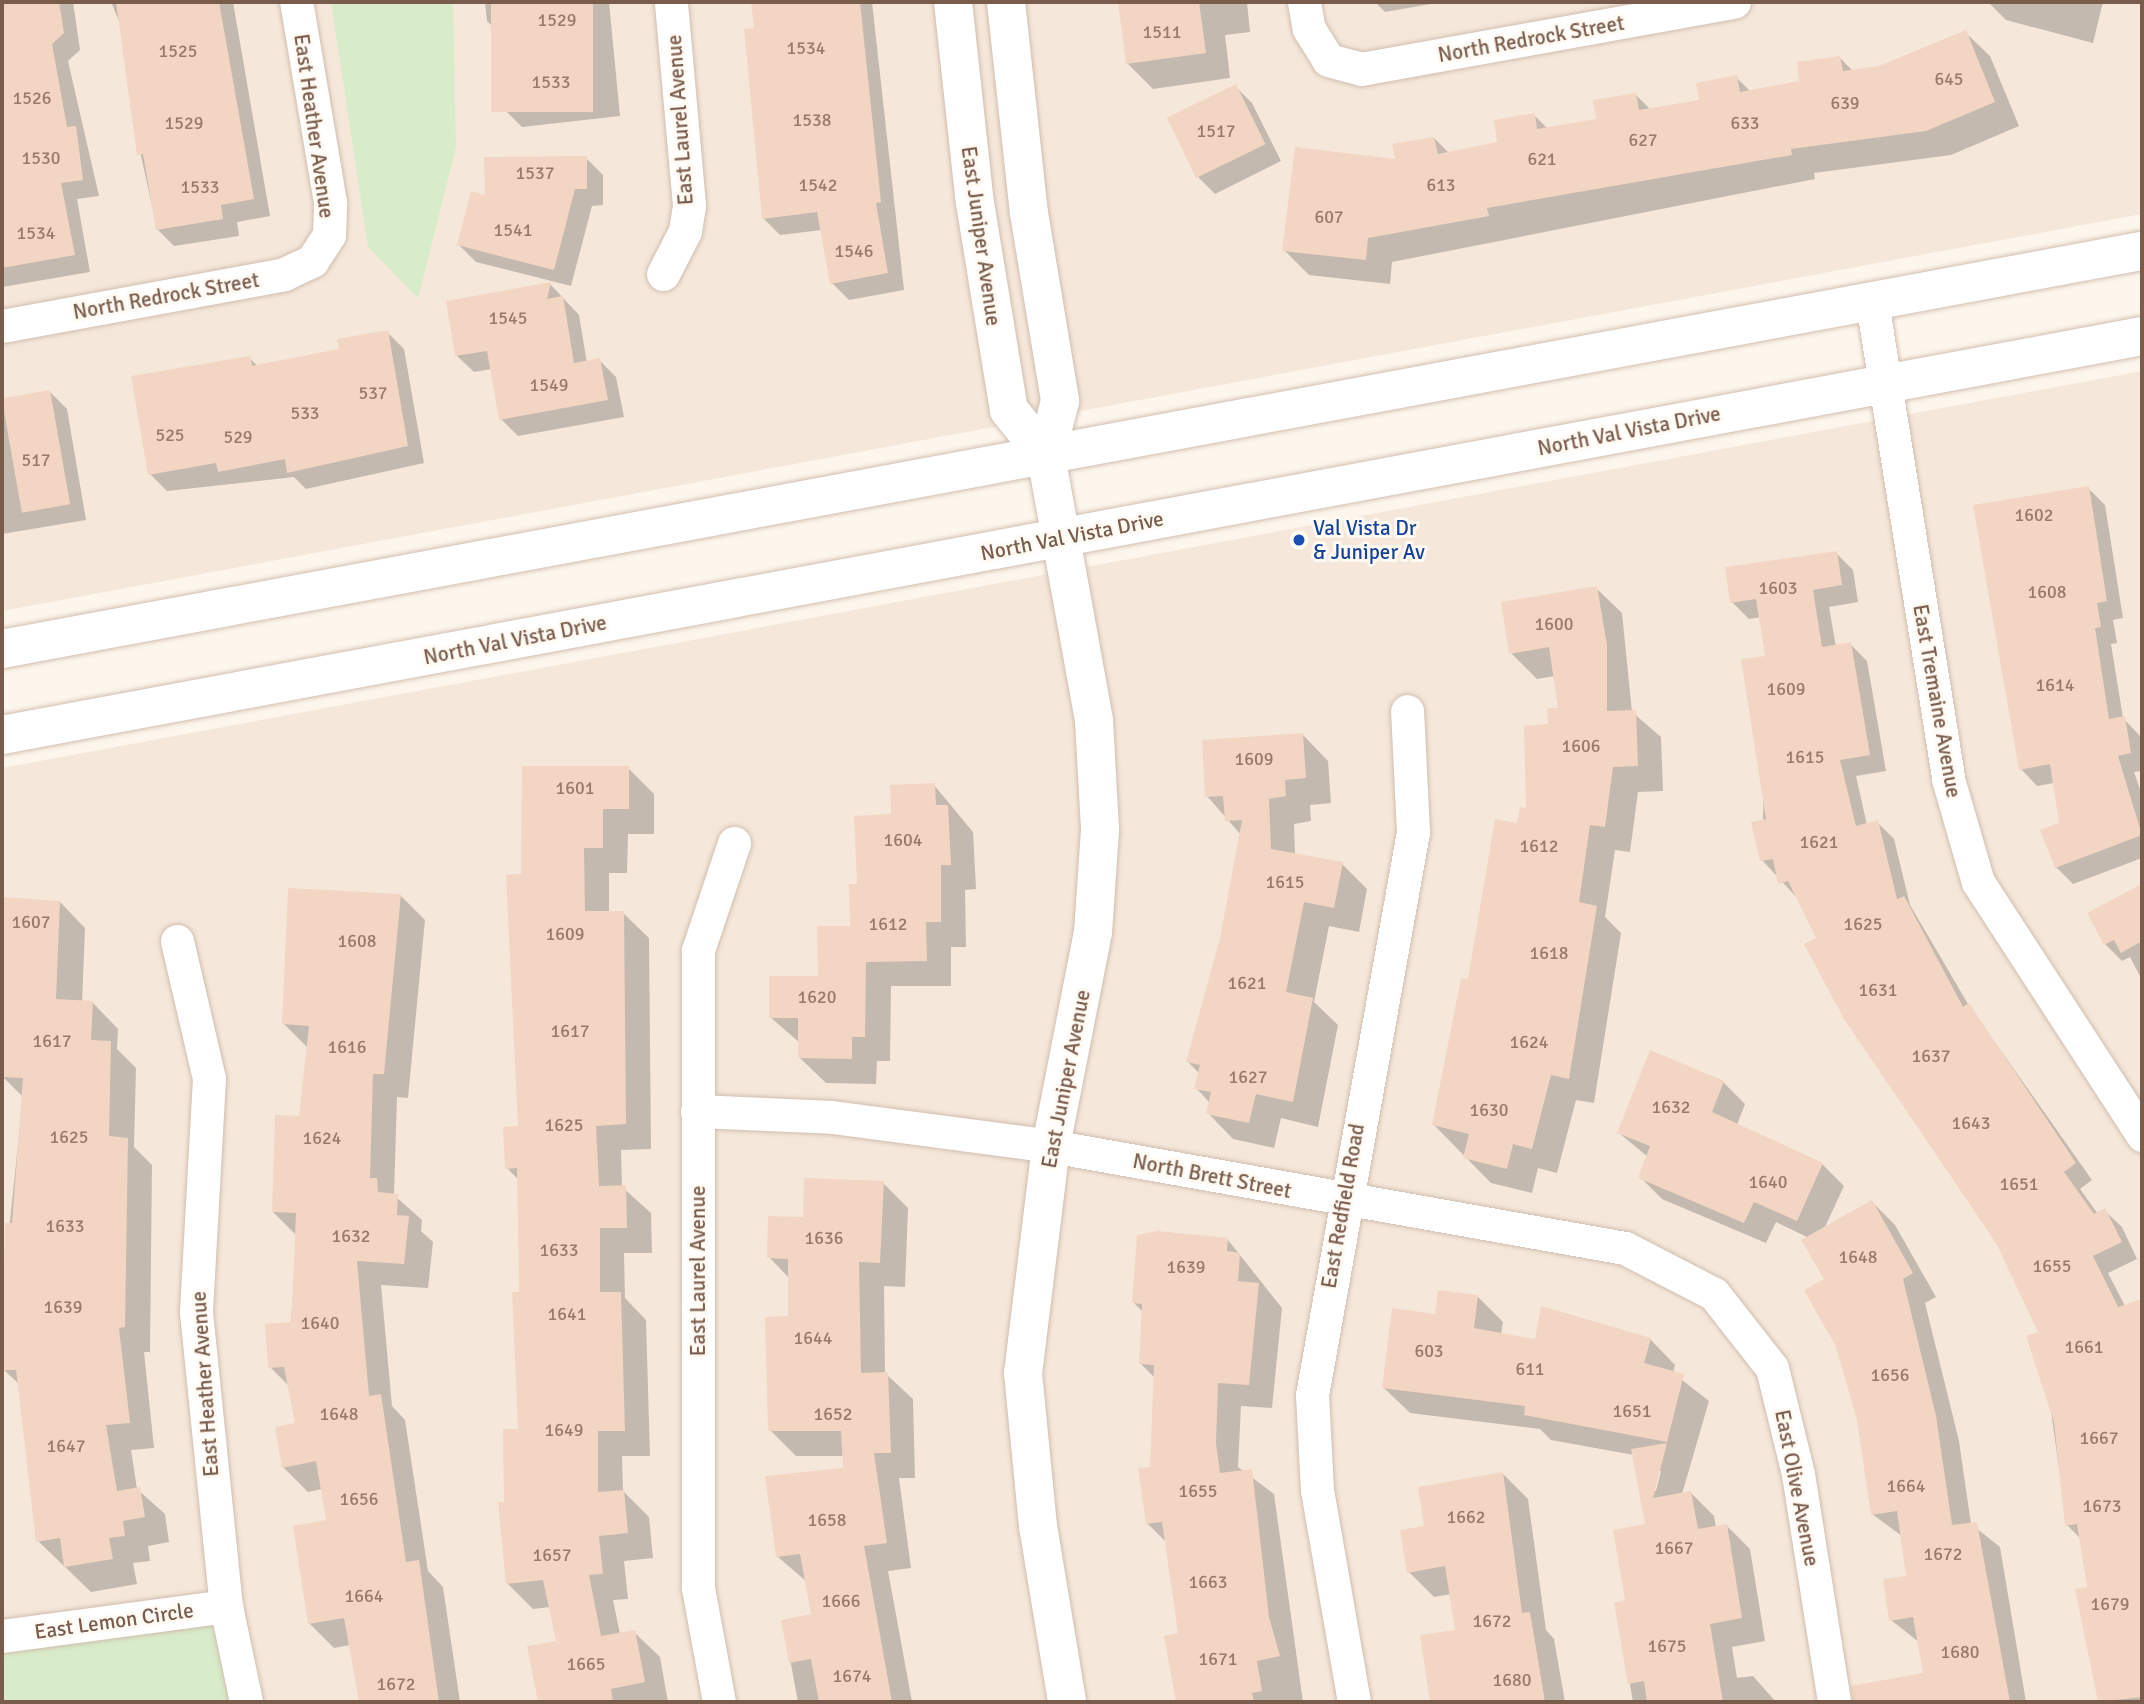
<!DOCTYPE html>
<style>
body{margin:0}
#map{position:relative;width:2144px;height:1704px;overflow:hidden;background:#fdf6ec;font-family:Signika,sans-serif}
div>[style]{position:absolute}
.residential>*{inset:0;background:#f5e8da}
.green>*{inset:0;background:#d8ecc9}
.shadow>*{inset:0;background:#0003}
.building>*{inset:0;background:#f3d5c3;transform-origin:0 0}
.roads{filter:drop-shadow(0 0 2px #d1beb0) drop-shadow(0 0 2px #d1beb0)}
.minor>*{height:33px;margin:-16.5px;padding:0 16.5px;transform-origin:16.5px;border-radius:16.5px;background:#fff}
.tertiary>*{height:38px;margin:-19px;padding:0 19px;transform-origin:19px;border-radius:19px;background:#fff}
.secondary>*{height:38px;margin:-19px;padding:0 19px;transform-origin:19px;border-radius:19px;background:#fff}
.dots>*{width:19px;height:19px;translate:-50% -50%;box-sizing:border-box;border:4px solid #fffaf3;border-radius:50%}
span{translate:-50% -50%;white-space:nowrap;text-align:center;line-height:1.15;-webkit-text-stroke:6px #fffaf3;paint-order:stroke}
.number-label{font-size:18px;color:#987a6a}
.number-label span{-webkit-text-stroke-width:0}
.street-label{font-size:21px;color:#7a5c4d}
.transit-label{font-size:21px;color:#164399}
.left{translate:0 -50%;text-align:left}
.frame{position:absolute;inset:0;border:4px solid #7a5c4d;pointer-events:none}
</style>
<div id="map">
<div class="residential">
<i style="clip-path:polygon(2px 2px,2142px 2px,2142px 214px,2px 611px)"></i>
<i style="clip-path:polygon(2142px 371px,2142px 1702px,2px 1702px,2px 768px)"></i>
</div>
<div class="green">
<i style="clip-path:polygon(331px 2px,453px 2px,456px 147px,418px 298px,368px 247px)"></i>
<i style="clip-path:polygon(226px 1606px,246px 1702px,2px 1702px,2px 1636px)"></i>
</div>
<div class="shadow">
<i style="clip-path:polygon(2px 2px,73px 2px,80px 50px,68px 61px,99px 196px,77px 199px,90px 272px,2px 287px)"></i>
<i style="clip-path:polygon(111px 2px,233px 2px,270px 216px,237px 222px,239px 236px,174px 246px,157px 229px,131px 110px,124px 33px)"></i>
<i style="clip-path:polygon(485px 2px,609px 2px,620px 116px,522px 127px,505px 110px,496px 30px,487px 21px)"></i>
<i style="clip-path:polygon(753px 2px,872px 2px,904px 290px,849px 300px,832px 283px,822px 230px,780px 235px,763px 218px)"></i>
<i style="clip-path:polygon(1120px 2px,1247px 2px,1250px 32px,1225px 35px,1230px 78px,1153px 89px,1127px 63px)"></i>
<i style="clip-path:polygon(1375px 2px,1442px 2px,1385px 12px)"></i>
<i style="clip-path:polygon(2103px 2px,2093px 43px,2006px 20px,1989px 3px)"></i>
<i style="clip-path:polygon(1965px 32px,1990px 56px,2019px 126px,1951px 155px,1814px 173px,1815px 179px,1392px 262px,1390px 284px,1309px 275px,1284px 250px,1434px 138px,1449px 153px,1499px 144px,1534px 115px,1548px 129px,1598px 120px,1636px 95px,1651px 110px,1701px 101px,1736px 77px,1751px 92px,1801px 82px,1840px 58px,1853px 71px,1879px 68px)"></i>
<i style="clip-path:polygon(1235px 86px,1252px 103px,1281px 161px,1215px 194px,1198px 177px)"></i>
<i style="clip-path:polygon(586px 158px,603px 175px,603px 205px,592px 206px,571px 286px,476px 262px,459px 245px,487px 197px)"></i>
<i style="clip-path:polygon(550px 284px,579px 315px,587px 363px,599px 360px,616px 377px,624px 417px,518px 436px,501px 419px,492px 369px,474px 372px,457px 356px)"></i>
<i style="clip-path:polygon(387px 332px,404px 349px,424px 463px,306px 489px,294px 477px,167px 491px,150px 474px,249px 358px,258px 366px,341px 351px)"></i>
<i style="clip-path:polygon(50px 392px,67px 409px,86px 520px,2px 534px,2px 403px)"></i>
<i style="clip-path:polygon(2088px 488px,2105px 505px,2123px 618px,2113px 620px,2117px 643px,2111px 644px,2123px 718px,2142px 738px,2142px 771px,2134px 772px,2142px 795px,2142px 858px,2073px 884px,2056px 867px,2061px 824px,2054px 783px,2037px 786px,2021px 769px)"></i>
<i style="clip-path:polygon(1836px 553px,1853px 570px,1858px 602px,1829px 607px,1836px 647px,1850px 644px,1867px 661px,1886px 771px,1856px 776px,1867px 825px,1877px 822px,1894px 839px,1910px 905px,1968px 1004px,2092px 1180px,2080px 1189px,2098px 1214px,2105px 1211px,2122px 1227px,2137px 1259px,2108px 1273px,2125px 1306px,2142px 1301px,2142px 1702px,2102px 1702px,2078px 1591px,2089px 1589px,2081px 1539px,2067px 1525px,2040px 1333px,1997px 1242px,1798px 899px,1762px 860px,1767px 657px,1761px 617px,1749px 619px,1732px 602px)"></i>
<i style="clip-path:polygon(1596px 588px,1622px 613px,1632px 712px,1661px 737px,1663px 791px,1638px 792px,1630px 852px,1615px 850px,1605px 917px,1621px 933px,1594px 1103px,1576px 1100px,1557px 1173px,1538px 1168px,1532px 1193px,1491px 1183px,1434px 1125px,1469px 981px,1528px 810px,1550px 726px,1560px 709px,1555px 676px,1537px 679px,1511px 653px)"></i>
<i style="clip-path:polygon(1303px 735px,1328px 761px,1331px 803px,1310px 805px,1311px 821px,1294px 824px,1295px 855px,1342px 864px,1367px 889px,1359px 932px,1329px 926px,1314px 1002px,1338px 1025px,1318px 1127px,1281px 1118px,1274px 1148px,1233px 1139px,1208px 1113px,1210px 1103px,1196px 1088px,1199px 1073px,1188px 1062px,1222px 938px,1241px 835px,1207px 796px)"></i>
<i style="clip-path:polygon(628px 768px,654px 794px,654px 834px,628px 834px,627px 873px,609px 873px,609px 913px,623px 913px,649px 938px,651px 1149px,621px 1150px,622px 1187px,651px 1213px,652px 1253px,624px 1253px,625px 1298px,646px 1320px,650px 1456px,622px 1456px,623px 1491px,649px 1517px,653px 1558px,624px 1561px,628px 1599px,613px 1600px,620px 1634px,634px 1632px,660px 1657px,668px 1702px,539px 1702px,529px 1648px,558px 1642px,550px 1607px,533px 1609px,507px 1583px,506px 1503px,519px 1431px,514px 1294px,521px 1294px,519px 1180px,507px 1168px,520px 1128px,523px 876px)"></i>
<i style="clip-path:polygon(934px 785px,973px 832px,976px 889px,965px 890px,966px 947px,951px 947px,951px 986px,891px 986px,890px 1061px,877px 1061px,876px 1084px,826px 1083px,800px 1058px,800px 1043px,770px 1017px,819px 978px,851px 927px,859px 886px,893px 816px)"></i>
<i style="clip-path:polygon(2142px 886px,2142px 980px,2130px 957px,2122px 961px,2105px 944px,2090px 914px)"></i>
<i style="clip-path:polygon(401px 896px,425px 920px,408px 1098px,397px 1097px,394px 1195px,422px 1220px,421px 1231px,433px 1242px,428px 1288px,381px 1285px,392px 1406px,405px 1420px,428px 1571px,443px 1587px,460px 1702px,360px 1702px,350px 1645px,334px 1648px,309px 1623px,328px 1521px,322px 1489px,308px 1492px,283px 1467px,298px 1424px,290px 1387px,270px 1367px,291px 1323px,297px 1236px,273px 1212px,301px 1118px,308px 1048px,283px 1023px)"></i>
<i style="clip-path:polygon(2px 899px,60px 902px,85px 928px,82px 1003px,93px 1003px,118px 1029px,117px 1049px,136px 1068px,134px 1147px,152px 1165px,150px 1352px,144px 1352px,154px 1448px,131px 1450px,137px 1489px,165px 1514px,169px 1542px,148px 1546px,150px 1561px,133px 1563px,137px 1584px,91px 1592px,38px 1541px,20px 1385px,4px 1370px,3px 1287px,23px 1097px,2px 1076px)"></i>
<i style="clip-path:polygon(1723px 1082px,1745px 1104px,1737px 1125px,1822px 1164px,1844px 1186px,1824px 1229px,1872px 1202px,1895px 1225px,1936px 1297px,1925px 1303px,1959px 1441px,1971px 1524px,2000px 1547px,2026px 1702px,1900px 1702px,1897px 1679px,1925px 1674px,1920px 1643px,1891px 1620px,1908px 1577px,1902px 1536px,1872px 1514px,1859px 1420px,1826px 1280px,1809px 1238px,1776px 1222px,1766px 1243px,1662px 1199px,1640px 1177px,1648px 1157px,1619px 1133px)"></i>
<i style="clip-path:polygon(883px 1183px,908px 1208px,905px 1287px,884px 1286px,885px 1373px,913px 1399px,915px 1478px,899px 1478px,911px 1568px,888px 1571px,912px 1702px,798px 1702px,783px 1621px,813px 1616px,807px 1582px,778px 1557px,845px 1470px,844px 1456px,796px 1456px,770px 1430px,790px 1318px,789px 1278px,769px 1257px,804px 1219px)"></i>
<i style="clip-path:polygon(1228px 1240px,1282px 1308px,1272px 1408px,1241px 1406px,1238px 1467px,1274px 1494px,1303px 1702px,1178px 1702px,1166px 1637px,1180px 1635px,1167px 1543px,1148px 1524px,1155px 1378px,1141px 1364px,1143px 1312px,1134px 1303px)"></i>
<i style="clip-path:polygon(evenodd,1477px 1296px,1503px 1322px,1501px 1335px,1537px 1341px,1543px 1308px,1650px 1339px,1675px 1365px,1673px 1373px,1709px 1401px,1682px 1494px,1691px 1493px,1714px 1516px,1716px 1528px,1727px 1526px,1750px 1549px,1765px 1641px,1732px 1647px,1737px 1678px,1753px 1676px,1776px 1702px,1633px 1702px,1616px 1604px,1627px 1602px,1647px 1526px,1634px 1455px,1551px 1440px,1540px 1429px,1410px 1413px,1384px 1388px,1437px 1316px,1477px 1296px,1658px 1471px,1661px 1471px,1656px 1491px,1653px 1490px,1658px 1471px)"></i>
<i style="clip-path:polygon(1502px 1473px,1528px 1499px,1546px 1630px,1554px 1639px,1565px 1702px,1432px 1702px,1422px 1637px,1457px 1631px,1451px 1594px,1434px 1597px,1409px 1572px,1426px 1527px)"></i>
</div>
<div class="building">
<i style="clip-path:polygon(2px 2px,59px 2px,64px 33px,52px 44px,67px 127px,76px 126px,83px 180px,61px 183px,75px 255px,2px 268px)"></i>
<i style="clip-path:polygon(116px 2px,219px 2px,254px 199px,221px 205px,223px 219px,156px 230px,143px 154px,137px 155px)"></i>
<i style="left:491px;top:2px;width:102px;height:110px"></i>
<i style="clip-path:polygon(751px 2px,860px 2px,881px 202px,876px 203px,888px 273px,830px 284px,817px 212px,762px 219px,744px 29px,754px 28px)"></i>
<i style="clip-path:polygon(1118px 2px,1199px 2px,1206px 53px,1126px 64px)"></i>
<i style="clip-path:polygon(1966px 30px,1995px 102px,1926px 131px,1791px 149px,1792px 155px,1487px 208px,1489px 216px,1368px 238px,1366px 260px,1282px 251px,1295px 147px,1395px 159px,1392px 144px,1434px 137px,1438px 154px,1497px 142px,1494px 120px,1535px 113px,1537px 129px,1596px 119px,1593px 100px,1636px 93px,1639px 110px,1699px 100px,1696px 83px,1737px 75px,1740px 92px,1799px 81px,1797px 62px,1840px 56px,1843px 71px,1879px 66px)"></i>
<i style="left:1236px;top:84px;width:67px;height:77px;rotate:64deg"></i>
<i style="clip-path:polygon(587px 156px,587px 189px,575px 189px,554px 270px,457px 245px,471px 191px,485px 195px,484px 157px)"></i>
<i style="clip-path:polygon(551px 282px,547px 299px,563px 296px,574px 363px,600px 358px,608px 400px,499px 420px,487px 351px,455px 356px,446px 301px)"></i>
<i style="clip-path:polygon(388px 330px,408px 446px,287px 473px,285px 459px,218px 472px,216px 463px,148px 475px,131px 376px,250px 356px,252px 366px,339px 349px,337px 339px)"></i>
<i style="left:50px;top:390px;width:116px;height:49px;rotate:80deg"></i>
<i style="clip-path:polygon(2089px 486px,2107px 601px,2097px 603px,2101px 627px,2095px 628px,2109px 719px,2125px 716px,2131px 753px,2118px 756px,2142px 835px,2055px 868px,2040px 830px,2059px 823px,2050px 764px,2019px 770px,1973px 505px)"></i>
<i style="clip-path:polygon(1837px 551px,1842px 585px,1813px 590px,1822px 647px,1851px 642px,1870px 755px,1840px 760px,1856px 826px,1878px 820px,1897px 899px,1904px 896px,1963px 1007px,1969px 1003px,2076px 1163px,2064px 1172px,2094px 1214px,2105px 1208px,2122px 1242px,2093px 1256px,2118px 1307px,2142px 1299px,2142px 1697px,2098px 1702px,2075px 1589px,2087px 1587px,2077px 1524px,2065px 1526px,2054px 1422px,2026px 1336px,2038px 1332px,1996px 1243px,1844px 1019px,1804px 944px,1816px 938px,1788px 881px,1778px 884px,1773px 859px,1760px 861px,1751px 822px,1766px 819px,1741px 659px,1765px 656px,1756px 599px,1730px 603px,1725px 567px)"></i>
<i style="clip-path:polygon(1597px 586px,1607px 645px,1607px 711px,1636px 710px,1638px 766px,1613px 767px,1605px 827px,1590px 825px,1579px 902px,1597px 906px,1569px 1079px,1551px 1075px,1532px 1149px,1513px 1144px,1507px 1169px,1463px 1158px,1469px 1134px,1432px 1125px,1461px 978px,1468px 979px,1495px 819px,1517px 823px,1520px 807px,1526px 808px,1524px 726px,1548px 724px,1547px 708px,1558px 708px,1549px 647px,1509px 654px,1501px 602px)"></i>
<i style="clip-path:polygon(1303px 733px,1306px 778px,1285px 780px,1286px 796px,1269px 799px,1271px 849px,1343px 862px,1334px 908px,1304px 902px,1286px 992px,1313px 998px,1293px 1102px,1256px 1094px,1249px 1123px,1206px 1114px,1211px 1092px,1194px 1089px,1200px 1065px,1186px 1062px,1220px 938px,1242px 820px,1225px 821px,1223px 796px,1205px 797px,1202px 740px)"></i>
<i style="clip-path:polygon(522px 766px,629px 766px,629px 809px,603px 809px,603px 848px,584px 848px,585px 911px,624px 911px,626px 1124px,596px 1126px,599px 1186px,626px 1185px,627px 1228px,600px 1228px,600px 1292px,621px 1292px,625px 1431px,598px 1431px,598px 1492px,624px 1490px,628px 1533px,599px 1536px,603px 1574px,589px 1575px,601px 1636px,635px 1630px,645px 1682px,611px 1689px,613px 1702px,538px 1702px,527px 1646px,556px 1641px,543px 1580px,506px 1584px,498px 1502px,504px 1502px,503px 1429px,518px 1429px,512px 1292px,519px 1292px,517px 1168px,505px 1169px,503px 1127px,518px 1126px,506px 875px,521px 874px)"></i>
<i style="clip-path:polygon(935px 783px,936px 805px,948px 805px,951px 865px,941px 865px,941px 922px,926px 922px,927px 961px,866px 962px,865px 1037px,852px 1037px,852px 1059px,798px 1058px,798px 1018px,769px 1018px,769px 976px,818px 976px,817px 926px,850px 926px,849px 884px,857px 884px,854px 816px,891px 814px,890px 785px)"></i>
<i style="clip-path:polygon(2142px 884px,2142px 941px,2121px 953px,2114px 940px,2104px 945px,2087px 913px)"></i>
<i style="clip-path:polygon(288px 888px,401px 894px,384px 1074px,373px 1074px,370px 1178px,377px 1178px,378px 1192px,398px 1194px,397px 1215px,409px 1216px,404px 1264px,357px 1261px,369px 1396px,381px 1394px,406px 1562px,419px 1560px,439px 1702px,359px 1702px,344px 1618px,308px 1624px,293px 1526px,326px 1520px,316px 1461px,282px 1468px,275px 1427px,295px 1423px,284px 1367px,268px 1368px,265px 1324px,290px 1322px,292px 1306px,296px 1213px,272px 1212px,275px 1115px,299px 1116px,309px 1026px,282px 1024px)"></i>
<i style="clip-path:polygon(2px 897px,60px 901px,56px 999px,93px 1001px,91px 1040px,111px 1041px,109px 1136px,128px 1138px,125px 1327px,119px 1328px,130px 1423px,106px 1425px,117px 1491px,140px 1487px,145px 1517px,123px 1521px,125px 1536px,109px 1538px,113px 1559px,64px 1567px,60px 1538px,36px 1542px,16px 1370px,2px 1370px,5px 1223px,12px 1223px,23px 1078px,2px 1077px)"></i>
<i style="clip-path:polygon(1650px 1050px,1724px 1081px,1712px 1112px,1823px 1163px,1797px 1221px,1754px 1202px,1744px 1223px,1638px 1178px,1650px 1146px,1617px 1133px)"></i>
<i style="clip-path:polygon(804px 1178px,884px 1181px,880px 1263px,859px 1262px,861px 1373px,888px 1372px,891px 1453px,874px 1453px,887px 1543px,864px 1546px,892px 1702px,819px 1702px,811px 1659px,789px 1663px,781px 1620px,811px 1614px,800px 1554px,776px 1557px,765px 1476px,843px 1468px,841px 1431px,768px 1431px,765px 1317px,788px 1316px,788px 1259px,767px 1258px,768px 1216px,803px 1217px)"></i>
<i style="clip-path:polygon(1872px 1200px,1913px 1273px,1903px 1279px,1936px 1416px,1952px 1525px,1977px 1522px,2010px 1702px,1853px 1702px,1851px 1686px,1923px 1673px,1913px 1617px,1889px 1621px,1883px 1579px,1906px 1576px,1897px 1511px,1871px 1515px,1857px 1420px,1836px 1347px,1804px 1290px,1824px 1279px,1801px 1240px)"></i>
<i style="clip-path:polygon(1157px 1231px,1228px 1238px,1227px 1251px,1240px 1253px,1238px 1281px,1259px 1283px,1249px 1385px,1218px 1383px,1216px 1443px,1220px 1473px,1252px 1469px,1269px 1617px,1280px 1656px,1257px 1661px,1262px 1691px,1252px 1693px,1254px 1702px,1176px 1702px,1164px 1636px,1178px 1633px,1162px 1522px,1146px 1524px,1138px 1468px,1150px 1467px,1154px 1365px,1139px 1364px,1142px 1304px,1132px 1303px,1137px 1235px)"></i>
<i style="clip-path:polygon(1438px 1290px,1478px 1295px,1474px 1328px,1535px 1339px,1541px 1306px,1651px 1338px,1644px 1363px,1684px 1374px,1667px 1442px,1524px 1415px,1525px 1406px,1382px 1388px,1392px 1308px,1435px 1314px)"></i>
<i style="clip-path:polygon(1667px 1443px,1653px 1498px,1691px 1491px,1698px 1529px,1727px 1524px,1742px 1618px,1710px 1624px,1723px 1702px,1647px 1702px,1644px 1681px,1628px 1684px,1614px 1603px,1625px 1600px,1613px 1530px,1645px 1524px,1631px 1449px)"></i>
<i style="clip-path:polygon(1503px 1472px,1522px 1613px,1530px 1612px,1545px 1702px,1430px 1702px,1420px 1635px,1455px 1630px,1445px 1566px,1407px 1573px,1400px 1530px,1424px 1526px,1418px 1487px)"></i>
</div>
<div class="roads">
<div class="minor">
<i style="left:1304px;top:2px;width:27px;rotate:80deg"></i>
<i style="left:1309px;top:29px;width:36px;rotate:58deg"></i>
<i style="left:1328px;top:60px;width:34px;rotate:15deg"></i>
<i style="left:1361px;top:69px;width:379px;rotate:-10.2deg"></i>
<i style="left:663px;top:274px;width:48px;rotate:-62.9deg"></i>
<i style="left:685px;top:231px;width:26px;rotate:-81deg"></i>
<i style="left:689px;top:205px;width:204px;rotate:-95.1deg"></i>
<i style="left:1872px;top:302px;width:483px;rotate:80.9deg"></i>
<i style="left:1948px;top:779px;width:107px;rotate:73.8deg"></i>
<i style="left:1978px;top:882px;width:302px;rotate:57deg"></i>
<i style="left:2px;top:326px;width:287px;rotate:-10.4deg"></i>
<i style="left:284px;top:274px;width:31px;rotate:-25deg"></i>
<i style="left:312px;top:261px;width:31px;rotate:-57deg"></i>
<i style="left:329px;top:235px;width:33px;rotate:-88deg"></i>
<i style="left:330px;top:202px;width:203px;rotate:-99.6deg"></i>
<i style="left:177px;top:941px;width:141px;rotate:76.9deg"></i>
<i style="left:209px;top:1078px;width:234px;rotate:93.2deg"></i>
<i style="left:196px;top:1312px;width:296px;rotate:84.2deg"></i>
<i style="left:226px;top:1606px;width:98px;rotate:78.2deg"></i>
<i style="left:697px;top:1111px;width:135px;rotate:2.5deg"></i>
<i style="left:832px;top:1117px;width:221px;rotate:7.5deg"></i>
<i style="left:1051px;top:1146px;width:583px;rotate:10.08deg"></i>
<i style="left:1625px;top:1248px;width:100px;rotate:27.3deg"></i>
<i style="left:1714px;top:1294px;width:94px;rotate:51.9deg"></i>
<i style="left:1772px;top:1368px;width:109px;rotate:76.2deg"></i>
<i style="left:1798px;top:1474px;width:231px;rotate:81deg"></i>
<i style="left:2px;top:1636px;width:226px;rotate:-7.6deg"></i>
<i style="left:719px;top:1702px;width:116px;rotate:-100.4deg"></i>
<i style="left:698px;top:1588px;width:638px;rotate:-90deg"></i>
<i style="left:698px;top:950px;width:113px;rotate:-71.4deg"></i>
<i style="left:1354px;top:1702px;width:215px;rotate:-99.9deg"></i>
<i style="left:1317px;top:1490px;width:95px;rotate:-93deg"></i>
<i style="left:1312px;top:1395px;width:572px;rotate:-79.83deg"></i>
<i style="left:1413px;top:832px;width:121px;rotate:-92.8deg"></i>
</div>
<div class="tertiary">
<i style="left:953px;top:2px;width:202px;rotate:83.8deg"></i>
<i style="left:975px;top:203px;width:210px;rotate:80.7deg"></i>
<i style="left:1009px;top:410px;width:59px;rotate:51.2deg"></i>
<i style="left:1006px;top:2px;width:212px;rotate:83.8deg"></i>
<i style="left:1029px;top:213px;width:191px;rotate:80.6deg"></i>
<i style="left:1060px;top:401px;width:57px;rotate:104.3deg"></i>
<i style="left:1046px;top:456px;width:269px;rotate:79.7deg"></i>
<i style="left:1094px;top:721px;width:109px;rotate:86.8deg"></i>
<i style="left:1100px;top:830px;width:102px;rotate:93.9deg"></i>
<i style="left:1093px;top:932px;width:218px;rotate:101.1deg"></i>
<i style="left:1051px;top:1146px;width:229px;rotate:97deg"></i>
<i style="left:1023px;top:1373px;width:154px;rotate:84.4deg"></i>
<i style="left:1038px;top:1526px;width:178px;rotate:80.6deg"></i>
</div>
<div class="secondary">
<i style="left:2px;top:649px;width:2177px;rotate:-10.54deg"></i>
<i style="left:2px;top:735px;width:2177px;rotate:-10.56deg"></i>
</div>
</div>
<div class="dots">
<i style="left:1299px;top:540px;background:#1a4fb4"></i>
</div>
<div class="number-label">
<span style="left:557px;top:20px">1529</span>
<span style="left:1162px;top:32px">1511</span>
<span style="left:806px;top:48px">1534</span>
<span style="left:178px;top:51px">1525</span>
<span style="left:1949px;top:79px">645</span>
<span style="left:551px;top:82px">1533</span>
<span style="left:32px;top:98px">1526</span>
<span style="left:1845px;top:103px">639</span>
<span style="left:812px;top:120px">1538</span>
<span style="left:184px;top:123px">1529</span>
<span style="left:1745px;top:123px">633</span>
<span style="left:1216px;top:131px">1517</span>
<span style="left:1643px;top:140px">627</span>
<span style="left:41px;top:158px">1530</span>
<span style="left:1542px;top:159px">621</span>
<span style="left:535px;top:173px">1537</span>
<span style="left:818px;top:185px">1542</span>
<span style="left:1441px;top:185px">613</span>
<span style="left:200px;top:187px">1533</span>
<span style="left:1329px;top:217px">607</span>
<span style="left:513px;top:230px">1541</span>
<span style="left:36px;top:233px">1534</span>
<span style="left:854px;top:251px">1546</span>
<span style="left:508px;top:318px">1545</span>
<span style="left:549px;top:385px">1549</span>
<span style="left:373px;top:393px">537</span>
<span style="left:305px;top:413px">533</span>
<span style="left:170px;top:435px">525</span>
<span style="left:238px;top:437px">529</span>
<span style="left:36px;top:460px">517</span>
<span style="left:2034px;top:515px">1602</span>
<span style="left:1778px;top:588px">1603</span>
<span style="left:2047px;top:592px">1608</span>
<span style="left:1554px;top:624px">1600</span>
<span style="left:2055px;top:685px">1614</span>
<span style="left:1786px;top:689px">1609</span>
<span style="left:1581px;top:746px">1606</span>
<span style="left:1805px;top:757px">1615</span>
<span style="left:1254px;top:759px">1609</span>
<span style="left:575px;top:788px">1601</span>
<span style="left:903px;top:840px">1604</span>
<span style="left:1819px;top:842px">1621</span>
<span style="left:1539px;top:846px">1612</span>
<span style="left:1285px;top:882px">1615</span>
<span style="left:31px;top:922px">1607</span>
<span style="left:888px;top:924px">1612</span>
<span style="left:1863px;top:924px">1625</span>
<span style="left:565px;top:934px">1609</span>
<span style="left:357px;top:941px">1608</span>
<span style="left:1549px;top:953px">1618</span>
<span style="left:1247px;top:983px">1621</span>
<span style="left:1878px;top:990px">1631</span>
<span style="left:817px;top:997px">1620</span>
<span style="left:570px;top:1031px">1617</span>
<span style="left:52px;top:1041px">1617</span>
<span style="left:1529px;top:1042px">1624</span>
<span style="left:347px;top:1047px">1616</span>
<span style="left:1931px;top:1056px">1637</span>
<span style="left:1248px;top:1077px">1627</span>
<span style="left:1671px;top:1107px">1632</span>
<span style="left:1489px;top:1110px">1630</span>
<span style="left:1971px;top:1123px">1643</span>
<span style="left:564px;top:1125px">1625</span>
<span style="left:69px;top:1137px">1625</span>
<span style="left:322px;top:1138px">1624</span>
<span style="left:1768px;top:1182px">1640</span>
<span style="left:2019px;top:1184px">1651</span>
<span style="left:65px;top:1226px">1633</span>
<span style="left:351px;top:1236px">1632</span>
<span style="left:824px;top:1238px">1636</span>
<span style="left:559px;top:1250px">1633</span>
<span style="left:1858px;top:1257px">1648</span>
<span style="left:2052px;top:1266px">1655</span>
<span style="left:1186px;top:1267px">1639</span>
<span style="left:63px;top:1307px">1639</span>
<span style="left:567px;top:1314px">1641</span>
<span style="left:320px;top:1323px">1640</span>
<span style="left:813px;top:1338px">1644</span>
<span style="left:2084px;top:1347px">1661</span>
<span style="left:1429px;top:1351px">603</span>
<span style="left:1530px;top:1369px">611</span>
<span style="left:1890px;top:1375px">1656</span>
<span style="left:1632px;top:1411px">1651</span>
<span style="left:339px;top:1414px">1648</span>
<span style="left:833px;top:1414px">1652</span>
<span style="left:564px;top:1430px">1649</span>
<span style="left:2099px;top:1438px">1667</span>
<span style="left:66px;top:1446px">1647</span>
<span style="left:1906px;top:1486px">1664</span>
<span style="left:1198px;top:1491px">1655</span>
<span style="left:359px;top:1499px">1656</span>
<span style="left:2102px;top:1506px">1673</span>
<span style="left:1466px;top:1517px">1662</span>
<span style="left:827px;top:1520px">1658</span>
<span style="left:1674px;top:1548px">1667</span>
<span style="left:1943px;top:1554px">1672</span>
<span style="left:552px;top:1555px">1657</span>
<span style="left:1208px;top:1582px">1663</span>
<span style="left:364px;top:1596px">1664</span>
<span style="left:841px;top:1601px">1666</span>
<span style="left:2110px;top:1604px">1679</span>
<span style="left:1492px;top:1621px">1672</span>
<span style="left:1667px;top:1646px">1675</span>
<span style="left:1960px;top:1652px">1680</span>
<span style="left:1218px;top:1659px">1671</span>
<span style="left:586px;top:1664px">1665</span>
<span style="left:852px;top:1676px">1674</span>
<span style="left:1512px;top:1680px">1680</span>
<span style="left:396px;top:1684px">1672</span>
</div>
<div class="street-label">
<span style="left:1531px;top:39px;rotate:-10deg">North Redrock Street</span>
<span style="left:680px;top:120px;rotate:-94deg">East Laurel Avenue</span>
<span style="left:314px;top:126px;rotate:82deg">East Heather Avenue</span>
<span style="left:981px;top:236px;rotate:82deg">East Juniper Avenue</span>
<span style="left:166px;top:296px;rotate:-10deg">North Redrock Street</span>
<span style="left:1629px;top:431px;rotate:-11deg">North Val Vista Drive</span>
<span style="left:1072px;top:536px;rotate:-11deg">North Val Vista Drive</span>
<span style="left:515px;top:640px;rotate:-11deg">North Val Vista Drive</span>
<span style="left:1937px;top:701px;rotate:80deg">East Tremaine Avenue</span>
<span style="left:1066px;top:1079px;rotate:-79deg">East Juniper Avenue</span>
<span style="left:1212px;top:1176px;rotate:11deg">North Brett Street</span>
<span style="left:1343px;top:1206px;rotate:-80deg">East Redfield Road</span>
<span style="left:698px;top:1271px;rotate:-90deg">East Laurel Avenue</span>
<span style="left:205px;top:1384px;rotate:-94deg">East Heather Avenue</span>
<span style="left:1797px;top:1488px;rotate:79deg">East Olive Avenue</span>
<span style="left:114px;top:1621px;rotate:-8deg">East Lemon Circle</span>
</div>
<div class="transit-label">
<span class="left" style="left:1313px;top:540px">Val Vista Dr<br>&amp; Juniper Av</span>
</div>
<div class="frame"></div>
</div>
